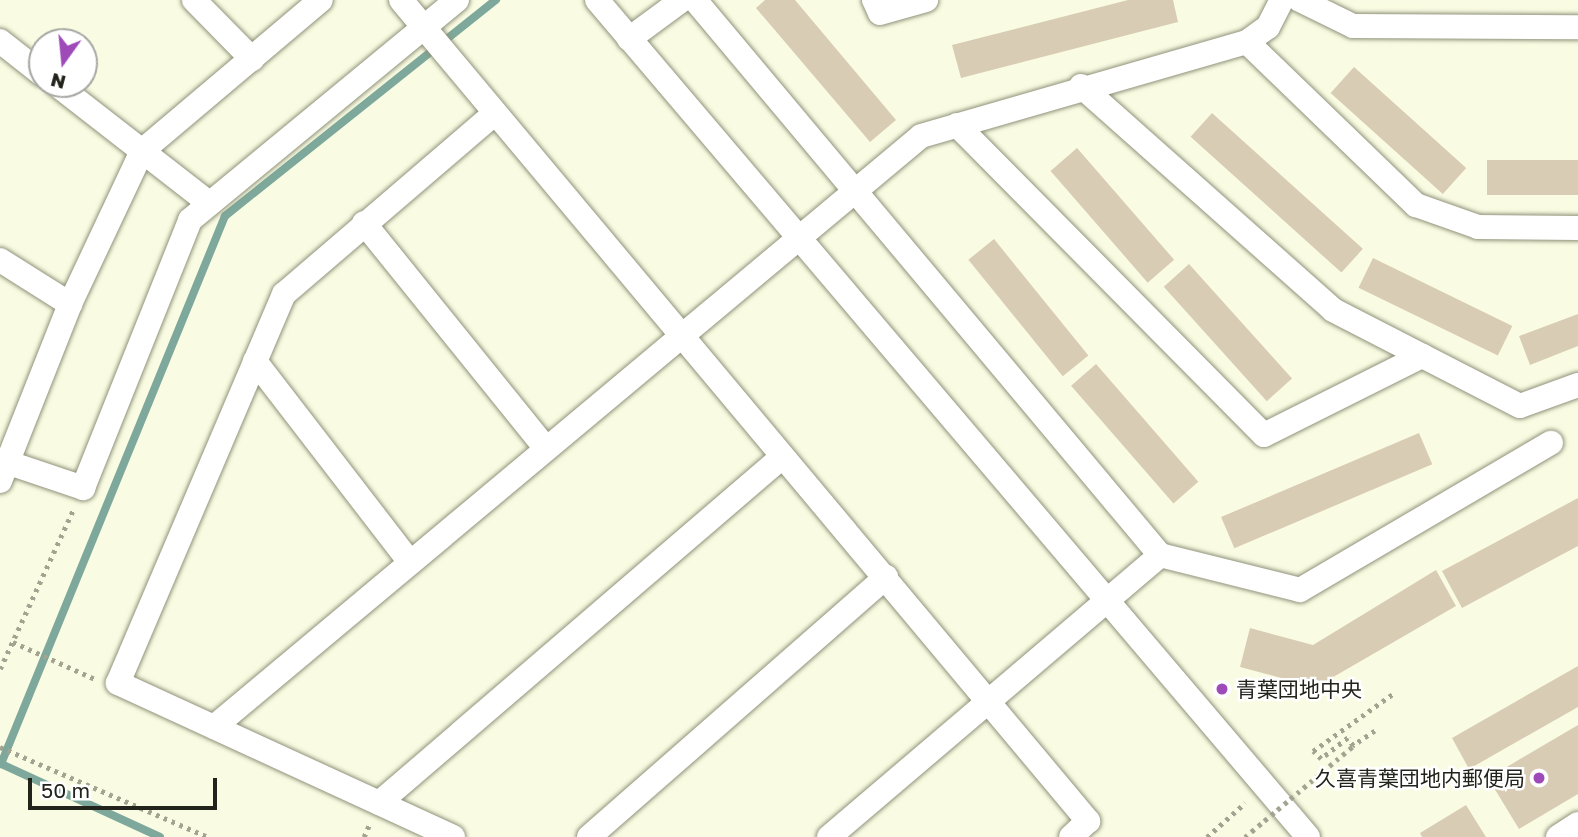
<!DOCTYPE html>
<meta charset="utf-8">
<style>
body{margin:0}
#map{position:relative;width:1578px;height:837px;overflow:hidden;background:#f9fce2;font-family:"Golos Text","Noto Sans JP",sans-serif}
div>[style]{position:absolute}
.stream>*{height:8px;margin:-4px;padding:0 4px;transform-origin:4px;border-radius:4px;background:#7da89b}
.building>*{inset:0;background:#d9ccb5;transform-origin:0 0}
.path>*{height:4.5px;margin-top:-2.25px;transform-origin:0;background:repeating-linear-gradient(90deg,#a2a491 0 3.5px,transparent 0 8.5px)}
.roads{filter:drop-shadow(0 0 2px #90927b) drop-shadow(0 0 2px #90927b)}
.minor>*{height:24px;margin:-12px;padding:0 12px;transform-origin:12px;border-radius:12px;background:#fff}
.path-bridge>*{height:4.5px;margin-top:-2.25px;transform-origin:0;background:repeating-linear-gradient(90deg,#a2a491 0 3.5px,transparent 0 8.5px)}
.dots>*{width:19px;height:19px;translate:-50% -50%;box-sizing:border-box;border:4px solid #fff;border-radius:50%}
span{translate:-50% -50%;white-space:nowrap;text-align:center;line-height:1.15;-webkit-text-stroke:5px #fff;paint-order:stroke}
.poi-label{font-size:21px;color:#22231a}
.left{translate:0 -50%;text-align:left}
.right{translate:-100% -50%;text-align:right}
.north{position:absolute;left:28px;top:28px;width:70px;height:70px;box-sizing:border-box;background:#fff;border:2px solid #a7a7a3;border-radius:50%;rotate:195deg;font-size:19px;font-weight:700;line-height:28px;text-align:center;color:#22231a}
.north::after{content:'';display:block;margin:auto;width:24px;height:32px;background:#9e4ab8;clip-path:polygon(50% 0,100% 100%,50% 72%,0 100%)}
.scale{position:absolute;left:28px;top:778px;width:189px;height:32px;box-sizing:border-box;border:4px solid #22231a;border-top:0;padding-left:9px;font-size:21px;line-height:24px;white-space:nowrap;color:#22231a;-webkit-text-stroke:5px #fff;paint-order:stroke}
</style>
<div id="map">
<div class="stream">
<i style="left:160px;top:837px;width:175px;rotate:-155.3deg"></i>
<i style="left:1px;top:764px;width:592px;rotate:-67.77deg"></i>
<i style="left:225px;top:216px;width:347px;rotate:-38.6deg"></i>
</div>
<div class="building">
<i style="clip-path:polygon(765px 0,795px 0,896px 120px,870px 142px,756px 8px)"></i>
<i style="clip-path:polygon(1128px 0,1173px 0,1178px 22px,961px 78px,952px 45px)"></i>
<i style="left:1354px;top:67px;width:151px;height:35px;rotate:42deg"></i>
<i style="left:1212px;top:113px;width:203px;height:32px;rotate:42deg"></i>
<i style="left:1077px;top:148px;width:148px;height:35px;rotate:49deg"></i>
<i style="left:1578px;top:160px;width:35px;height:91px;rotate:90deg"></i>
<i style="left:994px;top:239px;width:150px;height:33px;rotate:51deg"></i>
<i style="left:1373px;top:258px;width:155px;height:33px;rotate:26deg"></i>
<i style="left:1189px;top:264px;width:154px;height:34px;rotate:48deg"></i>
<i style="clip-path:polygon(1578px 314px,1578px 346px,1530px 365px,1519px 336px)"></i>
<i style="left:1096px;top:364px;width:156px;height:33px;rotate:49deg"></i>
<i style="left:1419px;top:433px;width:34px;height:215px;rotate:67deg"></i>
<i style="clip-path:polygon(1578px 498px,1578px 546px,1462px 608px,1442px 571px)"></i>
<i style="clip-path:polygon(1436px 570px,1456px 606px,1316px 687px,1240px 667px,1250px 628px,1313px 645px)"></i>
<i style="clip-path:polygon(1578px 666px,1578px 707px,1469px 769px,1452px 738px)"></i>
<i style="clip-path:polygon(1578px 725px,1578px 794px,1519px 829px,1488px 778px)"></i>
<i style="clip-path:polygon(1466px 805px,1486px 837px,1422px 837px,1420px 833px)"></i>
</div>
<div class="path">
<i style="left:13px;top:642px;width:90px;rotate:24.3deg"></i>
<i style="left:0;top:669px;width:177px;rotate:-65.3deg"></i>
<i style="left:1375px;top:731px;width:27px;rotate:146deg"></i>
<i style="left:1353px;top:746px;width:9px;rotate:-122deg"></i>
<i style="left:1348px;top:738px;width:34px;rotate:142deg"></i>
<i style="left:1321px;top:759px;width:11px;rotate:-135deg"></i>
<i style="left:1313px;top:751px;width:100px;rotate:-35.6deg"></i>
<i style="left:0;top:747px;width:227px;rotate:23.4deg"></i>
<i style="left:364px;top:837px;width:15px;rotate:-67deg"></i>
<i style="left:1207px;top:837px;width:51px;rotate:-41.8deg"></i>
</div>
<div class="roads">
<div class="minor">
<i style="left:194px;top:0;width:83px;rotate:45.5deg"></i>
<i style="left:401px;top:0;width:1071px;rotate:50.08deg"></i>
<i style="left:1088px;top:821px;width:23px;rotate:137deg"></i>
<i style="left:597px;top:0;width:1098px;rotate:49.65deg"></i>
<i style="left:695px;top:0;width:724px;rotate:50.04deg"></i>
<i style="left:874px;top:0;width:14px;rotate:65deg"></i>
<i style="left:880px;top:13px;width:48px;rotate:-15.8deg"></i>
<i style="left:1300px;top:0;width:59px;rotate:26.1deg"></i>
<i style="left:1353px;top:26px;width:225px;rotate:0.3deg"></i>
<i style="left:629px;top:39px;width:66px;rotate:-36.3deg"></i>
<i style="left:0;top:41px;width:53px;rotate:38.2deg"></i>
<i style="left:1247px;top:42px;width:235px;rotate:44deg"></i>
<i style="left:1416px;top:205px;width:66px;rotate:19.5deg"></i>
<i style="left:1478px;top:227px;width:100px;rotate:0.6deg"></i>
<i style="left:56px;top:84px;width:194px;rotate:37.9deg"></i>
<i style="left:1081px;top:86px;width:337px;rotate:41.6deg"></i>
<i style="left:1333px;top:310px;width:210px;rotate:27.2deg"></i>
<i style="left:1520px;top:406px;width:62px;rotate:-19.9deg"></i>
<i style="left:957px;top:125px;width:436px;rotate:45.3deg"></i>
<i style="left:1264px;top:435px;width:177px;rotate:-26.6deg"></i>
<i style="left:364px;top:223px;width:288px;rotate:51.1deg"></i>
<i style="left:0;top:260px;width:83px;rotate:32.2deg"></i>
<i style="left:255px;top:361px;width:254px;rotate:52.4deg"></i>
<i style="left:0;top:460px;width:88px;rotate:18.6deg"></i>
<i style="left:83px;top:488px;width:289px;rotate:-68.2deg"></i>
<i style="left:190px;top:220px;width:346px;rotate:-39.5deg"></i>
<i style="left:0;top:481px;width:190px;rotate:-68.4deg"></i>
<i style="left:70px;top:304px;width:169px;rotate:-64.8deg"></i>
<i style="left:142px;top:151px;width:234px;rotate:-40.2deg"></i>
<i style="left:214px;top:727px;width:921px;rotate:-39.89deg"></i>
<i style="left:921px;top:136px;width:339px;rotate:-16.1deg"></i>
<i style="left:1247px;top:42px;width:26px;rotate:-36deg"></i>
<i style="left:1268px;top:27px;width:30px;rotate:-63deg"></i>
<i style="left:379px;top:803px;width:531px;rotate:-40.65deg"></i>
<i style="left:453px;top:837px;width:369px;rotate:-155.3deg"></i>
<i style="left:118px;top:683px;width:423px;rotate:-66.9deg"></i>
<i style="left:284px;top:294px;width:277px;rotate:-40.6deg"></i>
<i style="left:589px;top:837px;width:395px;rotate:-41.2deg"></i>
<i style="left:829px;top:837px;width:435px;rotate:-40.4deg"></i>
<i style="left:1160px;top:555px;width:144px;rotate:14deg"></i>
<i style="left:1300px;top:590px;width:291px;rotate:-30.4deg"></i>
<i style="left:1558px;top:837px;width:24px;rotate:-33deg"></i>
</div>
</div>
<div class="path-bridge">
<i style="left:1245px;top:837px;width:141px;rotate:-40.1deg"></i>
</div>
<div class="dots">
<i style="left:1222px;top:689px;background:#9e4ab8"></i>
<i style="left:1539px;top:778px;background:#9e4ab8"></i>
</div>
<div class="poi-label">
<span class="left" style="left:1236px;top:689px">青葉団地中央</span>
<span class="right" style="left:1525px;top:778px">久喜青葉団地内郵便局</span>
</div>
<div class="north">N</div>
<div class="scale">50 m</div>
</div>
